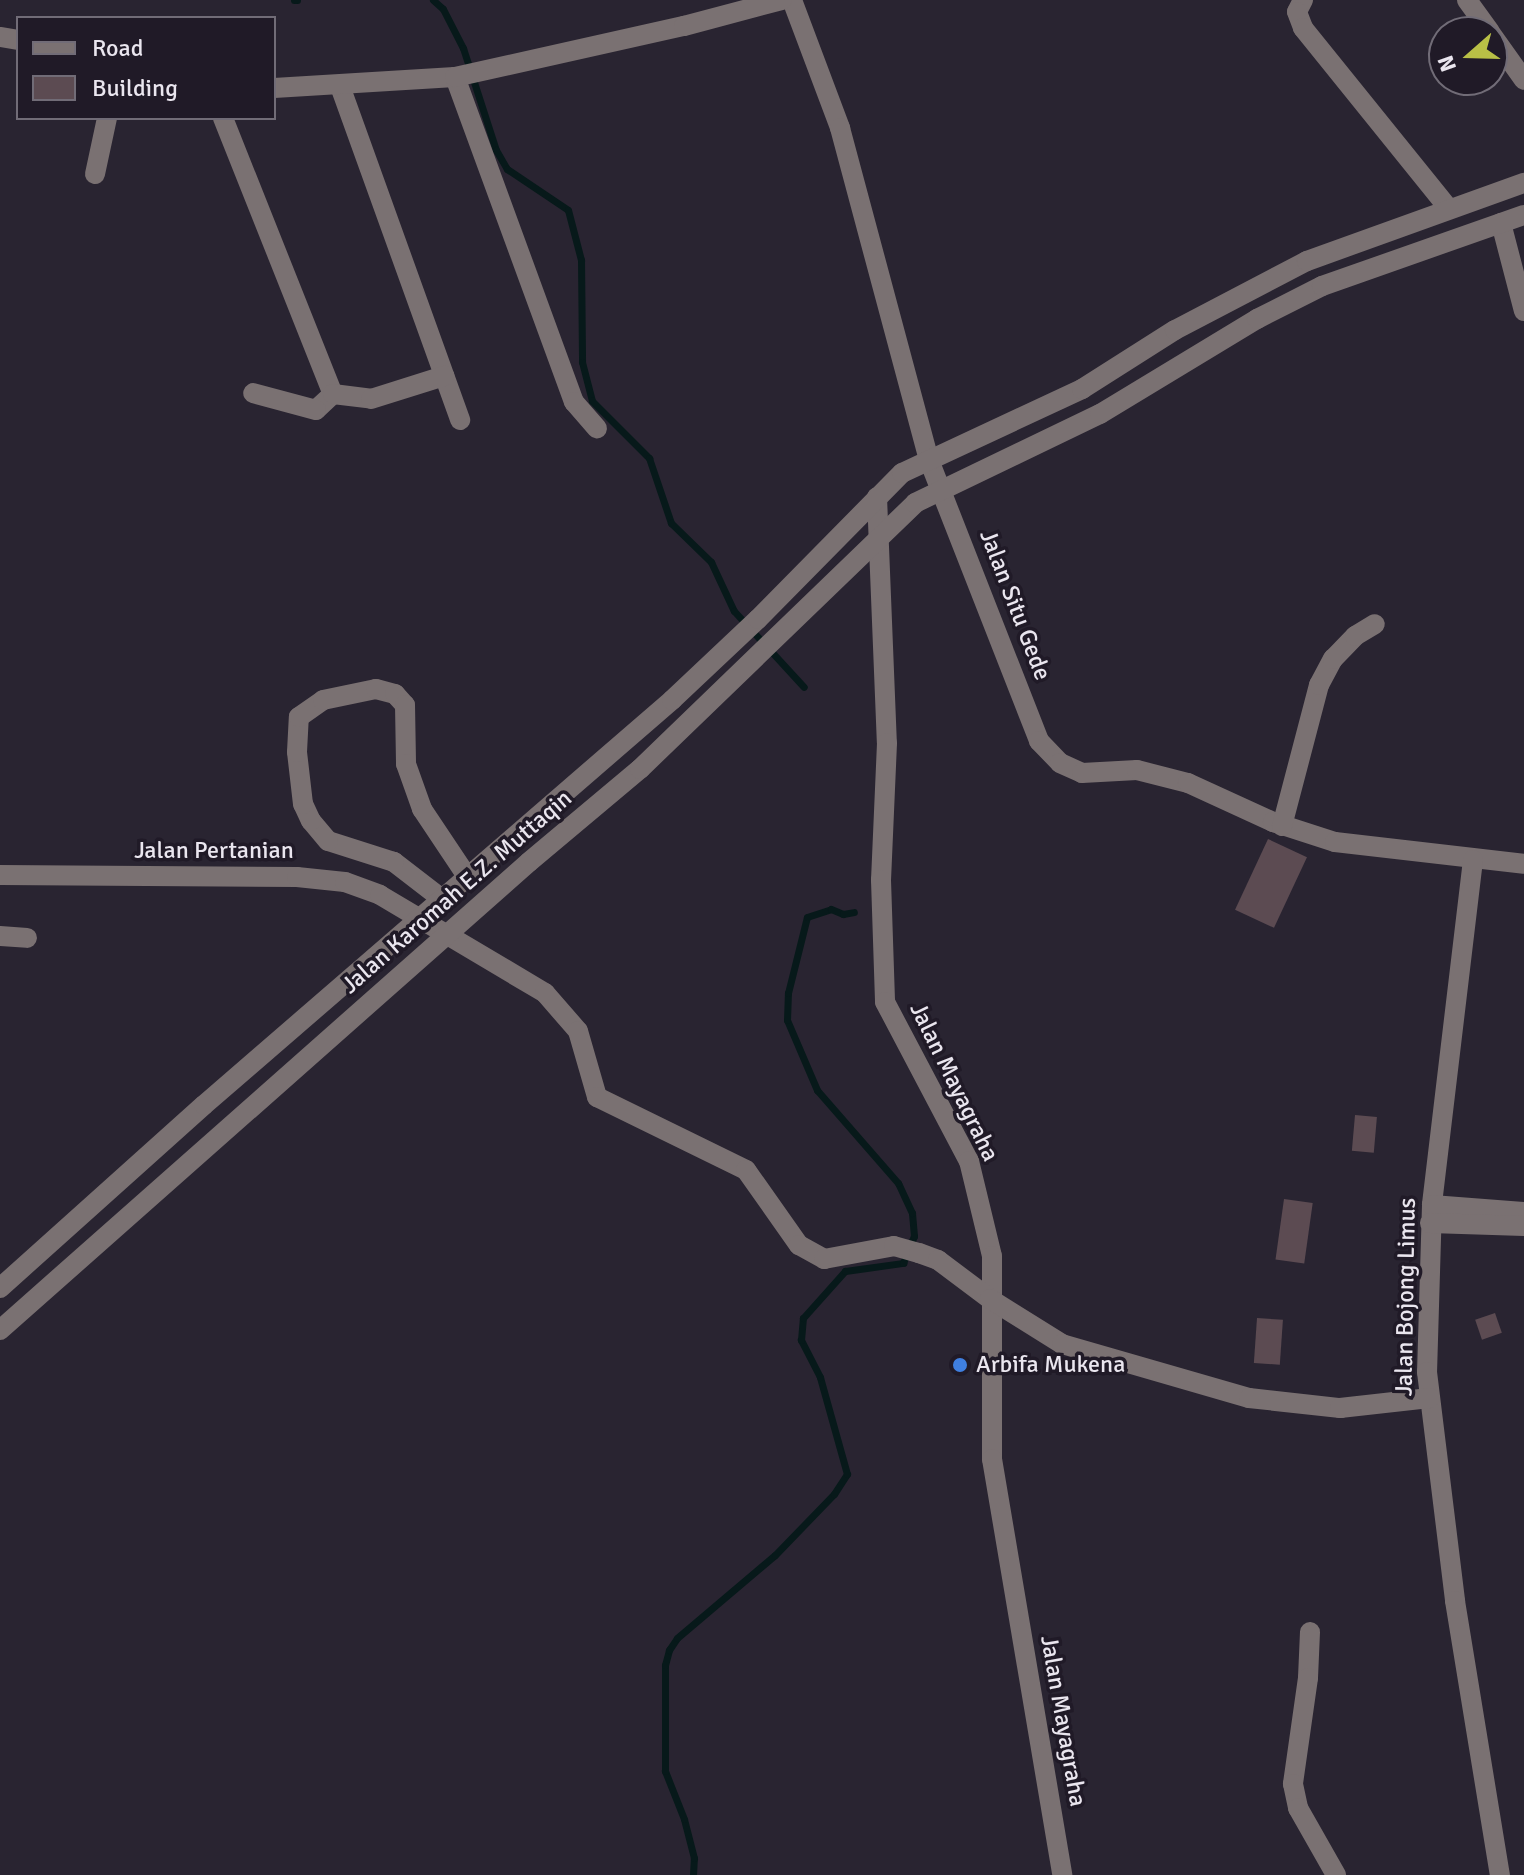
<!DOCTYPE html>
<style>
body{margin:0}
#map{position:relative;width:1524px;height:1875px;overflow:hidden;background:#292431;font-family:Signika,sans-serif}
div>[style]{position:absolute}
.stream>*{height:7px;margin:-3.5px;padding:0 3.5px;transform-origin:3.5px;border-radius:3.5px;background:#07191a}
.building>*{inset:0;background:#5c4b52;transform-origin:0 0}
.minor>*{height:20px;margin:-10px;padding:0 10px;transform-origin:10px;border-radius:10px;background:#7a7172}
.dots>*{width:22px;height:22px;translate:-50% -50%;box-sizing:border-box;border:4px solid #201a27;border-radius:50%}
span{translate:-50% -50%;white-space:nowrap;text-align:center;line-height:1.15;-webkit-text-stroke:7px #201a27;paint-order:stroke}
.street-label{font-size:24px;color:#eae6ef}
.poi-label{font-size:24px;color:#eae6ef}
.left{translate:0 -50%;text-align:left}
.legend{position:absolute;left:16px;top:16px;width:260px;height:104px;box-sizing:border-box;background:#201a27;border:2px solid #716c77;margin:0;padding:10px 14px;list-style:none;font-size:24px;color:#eae6ef}
.legend li{display:flex;align-items:center;gap:16px;height:40px}
.legend b{width:40px;border:2px solid #716c77}
.north{position:absolute;left:1428px;top:16px;width:80px;height:80px;box-sizing:border-box;background:#201a27;border:2px solid #716c77;border-radius:50%;rotate:250deg;font-size:22px;font-weight:700;line-height:32px;text-align:center;color:#eae6ef}
.north::after{content:'';display:block;margin:auto;width:28px;height:36px;background:#b9c046;clip-path:polygon(50% 0,100% 100%,50% 72%,0 100%)}
</style>
<div id="map">
<div class="stream">
<i style="left:294px;top:0;width:3px"></i>
<i style="left:433px;top:0;width:13px;rotate:42deg"></i>
<i style="left:443px;top:9px;width:44px;rotate:62.9deg"></i>
<i style="left:463px;top:48px;width:107px;rotate:72.1deg"></i>
<i style="left:496px;top:150px;width:22px;rotate:60deg"></i>
<i style="left:507px;top:169px;width:73px;rotate:33.9deg"></i>
<i style="left:568px;top:210px;width:52px;rotate:75.4deg"></i>
<i style="left:581px;top:260px;width:102px;rotate:89.4deg"></i>
<i style="left:582px;top:362px;width:40px;rotate:75.6deg"></i>
<i style="left:592px;top:401px;width:81px;rotate:45deg"></i>
<i style="left:649px;top:458px;width:69px;rotate:71.3deg"></i>
<i style="left:671px;top:523px;width:56px;rotate:44.3deg"></i>
<i style="left:711px;top:562px;width:54px;rotate:64.9deg"></i>
<i style="left:734px;top:611px;width:103px;rotate:47.4deg"></i>
<i style="left:693px;top:1875px;width:17px;rotate:-87deg"></i>
<i style="left:694px;top:1858px;width:40px;rotate:-104.4deg"></i>
<i style="left:684px;top:1819px;width:52px;rotate:-111.6deg"></i>
<i style="left:665px;top:1771px;width:106px;rotate:-90deg"></i>
<i style="left:665px;top:1665px;width:16px;rotate:-75deg"></i>
<i style="left:669px;top:1650px;width:14px;rotate:-56deg"></i>
<i style="left:677px;top:1638px;width:128px;rotate:-40.3deg"></i>
<i style="left:775px;top:1555px;width:85px;rotate:-46deg"></i>
<i style="left:834px;top:1494px;width:24px;rotate:-57deg"></i>
<i style="left:847px;top:1474px;width:101px;rotate:-105.6deg"></i>
<i style="left:820px;top:1377px;width:42px;rotate:-117.2deg"></i>
<i style="left:801px;top:1340px;width:22px;rotate:-85deg"></i>
<i style="left:803px;top:1318px;width:63px;rotate:-48.2deg"></i>
<i style="left:845px;top:1271px;width:59px;rotate:-7.9deg"></i>
<i style="left:903px;top:1263px;width:29px;rotate:-68deg"></i>
<i style="left:914px;top:1236px;width:23px;rotate:-95deg"></i>
<i style="left:912px;top:1213px;width:33px;rotate:-115deg"></i>
<i style="left:898px;top:1183px;width:123px;rotate:-131.1deg"></i>
<i style="left:817px;top:1090px;width:76px;rotate:-113.2deg"></i>
<i style="left:787px;top:1020px;width:27px;rotate:-88deg"></i>
<i style="left:788px;top:993px;width:78px;rotate:-76deg"></i>
<i style="left:807px;top:917px;width:25px;rotate:-18deg"></i>
<i style="left:831px;top:909px;width:13px;rotate:23deg"></i>
<i style="left:843px;top:914px;width:11px;rotate:-10deg"></i>
</div>
<div class="building">
<i style="left:1268px;top:839px;width:43px;height:78px;rotate:25deg"></i>
<i style="left:1355px;top:1115px;width:22px;height:36px;rotate:5deg"></i>
<i style="left:1284px;top:1199px;width:29px;height:61px;rotate:8deg"></i>
<i style="left:1495px;top:1313px;width:21px;height:21px;rotate:71deg"></i>
<i style="left:1257px;top:1318px;width:26px;height:45px;rotate:4deg"></i>
</div>
<div class="minor">
<i style="left:792px;top:0;width:137px;rotate:69.4deg"></i>
<i style="left:840px;top:128px;width:344px;rotate:75deg"></i>
<i style="left:929px;top:460px;width:302px;rotate:68.6deg"></i>
<i style="left:1039px;top:741px;width:30px;rotate:46deg"></i>
<i style="left:1060px;top:763px;width:24px;rotate:24deg"></i>
<i style="left:1082px;top:773px;width:55px;rotate:-3.1deg"></i>
<i style="left:1137px;top:770px;width:53px;rotate:14.3deg"></i>
<i style="left:1188px;top:783px;width:94px;rotate:24.6deg"></i>
<i style="left:1273px;top:822px;width:65px;rotate:17.9deg"></i>
<i style="left:1335px;top:842px;width:190px;rotate:6.6deg"></i>
<i style="left:1303px;top:0;width:13px;rotate:117deg"></i>
<i style="left:1297px;top:12px;width:17px;rotate:69deg"></i>
<i style="left:1303px;top:28px;width:231px;rotate:51.1deg"></i>
<i style="left:1467px;top:0;width:39px;rotate:54deg"></i>
<i style="left:1492px;top:35px;width:55px;rotate:54.6deg"></i>
<i style="left:0;top:37px;width:18px;rotate:9deg"></i>
<i style="left:455px;top:77px;width:346px;rotate:69.9deg"></i>
<i style="left:574px;top:402px;width:35px;rotate:49deg"></i>
<i style="left:340px;top:86px;width:355px;rotate:70.2deg"></i>
<i style="left:274px;top:88px;width:181px;rotate:-3.5deg"></i>
<i style="left:455px;top:77px;width:235px;rotate:-12.6deg"></i>
<i style="left:684px;top:26px;width:101px;rotate:-14.9deg"></i>
<i style="left:223px;top:118px;width:297px;rotate:68.3deg"></i>
<i style="left:333px;top:394px;width:23px;rotate:137deg"></i>
<i style="left:316px;top:410px;width:65px;rotate:-164.9deg"></i>
<i style="left:95px;top:174px;width:57px;rotate:-77.9deg"></i>
<i style="left:1501px;top:223px;width:91px;rotate:75.4deg"></i>
<i style="left:333px;top:394px;width:38px;rotate:7deg"></i>
<i style="left:371px;top:399px;width:77px;rotate:-17.5deg"></i>
<i style="left:877px;top:497px;width:246px;rotate:87.7deg"></i>
<i style="left:887px;top:743px;width:137px;rotate:92.5deg"></i>
<i style="left:881px;top:880px;width:122px;rotate:88.1deg"></i>
<i style="left:885px;top:1002px;width:180px;rotate:62.2deg"></i>
<i style="left:969px;top:1161px;width:98px;rotate:76.4deg"></i>
<i style="left:992px;top:1256px;width:203px;rotate:90deg"></i>
<i style="left:992px;top:1459px;width:422px;rotate:80.4deg"></i>
<i style="left:1282px;top:826px;width:146px;rotate:-75.3deg"></i>
<i style="left:1319px;top:685px;width:30px;rotate:-62deg"></i>
<i style="left:1333px;top:659px;width:32px;rotate:-46deg"></i>
<i style="left:1355px;top:636px;width:23px;rotate:-31deg"></i>
<i style="left:1473px;top:860px;width:347px;rotate:96.8deg"></i>
<i style="left:1432px;top:1205px;width:167px;rotate:91.7deg"></i>
<i style="left:1427px;top:1372px;width:231px;rotate:83deg"></i>
<i style="left:1455px;top:1601px;width:278px;rotate:80.7deg"></i>
<i style="left:0;top:875px;width:297px;rotate:0.4deg"></i>
<i style="left:297px;top:877px;width:48px;rotate:5.9deg"></i>
<i style="left:345px;top:882px;width:37px;rotate:20deg"></i>
<i style="left:380px;top:895px;width:192px;rotate:30.7deg"></i>
<i style="left:545px;top:993px;width:50px;rotate:49deg"></i>
<i style="left:578px;top:1031px;width:69px;rotate:73.9deg"></i>
<i style="left:597px;top:1097px;width:166px;rotate:26.1deg"></i>
<i style="left:746px;top:1170px;width:92px;rotate:54.8deg"></i>
<i style="left:799px;top:1245px;width:29px;rotate:29deg"></i>
<i style="left:824px;top:1259px;width:71px;rotate:-10.5deg"></i>
<i style="left:894px;top:1246px;width:26px;rotate:16deg"></i>
<i style="left:919px;top:1253px;width:20px;rotate:20deg"></i>
<i style="left:938px;top:1260px;width:65px;rotate:36.9deg"></i>
<i style="left:990px;top:1299px;width:85px;rotate:32deg"></i>
<i style="left:1062px;top:1344px;width:195px;rotate:16.1deg"></i>
<i style="left:1249px;top:1398px;width:92px;rotate:6.3deg"></i>
<i style="left:1340px;top:1408px;width:90px;rotate:-6.4deg"></i>
<i style="left:442px;top:899px;width:61px;rotate:-142.4deg"></i>
<i style="left:394px;top:862px;width:69px;rotate:-162.3deg"></i>
<i style="left:328px;top:841px;width:26px;rotate:-130deg"></i>
<i style="left:311px;top:821px;width:19px;rotate:-115deg"></i>
<i style="left:303px;top:804px;width:52px;rotate:-96.6deg"></i>
<i style="left:297px;top:752px;width:35px;rotate:-87deg"></i>
<i style="left:299px;top:717px;width:29px;rotate:-35deg"></i>
<i style="left:323px;top:700px;width:54px;rotate:-11.7deg"></i>
<i style="left:376px;top:689px;width:20px;rotate:15deg"></i>
<i style="left:395px;top:694px;width:15px;rotate:48deg"></i>
<i style="left:405px;top:705px;width:59px;rotate:89deg"></i>
<i style="left:406px;top:764px;width:48px;rotate:70.4deg"></i>
<i style="left:422px;top:809px;width:83px;rotate:56.3deg"></i>
<i style="left:0;top:936px;width:27px;rotate:4deg"></i>
<i style="left:1432px;top:1205px;width:92px;rotate:4.4deg"></i>
<i style="left:1430px;top:1223px;width:94px;rotate:1.8deg"></i>
<i style="left:0;top:1288px;width:274px;rotate:-41.9deg"></i>
<i style="left:204px;top:1105px;width:619px;rotate:-40.87deg"></i>
<i style="left:672px;top:700px;width:118px;rotate:-43.3deg"></i>
<i style="left:758px;top:619px;width:205px;rotate:-45.4deg"></i>
<i style="left:902px;top:473px;width:199px;rotate:-25deg"></i>
<i style="left:1082px;top:389px;width:110px;rotate:-32.4deg"></i>
<i style="left:1175px;top:330px;width:149px;rotate:-27.6deg"></i>
<i style="left:1307px;top:261px;width:231px;rotate:-19.8deg"></i>
<i style="left:0;top:1330px;width:706px;rotate:-41.5deg"></i>
<i style="left:529px;top:862px;width:145px;rotate:-40deg"></i>
<i style="left:640px;top:769px;width:383px;rotate:-44deg"></i>
<i style="left:915px;top:503px;width:205px;rotate:-25.7deg"></i>
<i style="left:1100px;top:414px;width:184px;rotate:-31.2deg"></i>
<i style="left:1257px;top:319px;width:73px;rotate:-26.9deg"></i>
<i style="left:1322px;top:286px;width:214px;rotate:-19.4deg"></i>
<i style="left:1310px;top:1632px;width:46px;rotate:92.5deg"></i>
<i style="left:1308px;top:1678px;width:107px;rotate:98.1deg"></i>
<i style="left:1293px;top:1784px;width:25px;rotate:78deg"></i>
<i style="left:1298px;top:1808px;width:77px;rotate:60.4deg"></i>
</div>
<div class="dots">
<i style="left:960px;top:1365px;background:#3f7fe0"></i>
</div>
<div class="street-label">
<span style="left:1015px;top:605px;rotate:69deg">Jalan Situ Gede</span>
<span style="left:214px;top:851px">Jalan Pertanian</span>
<span style="left:457px;top:892px;rotate:-41deg">Jalan Karomah E.Z. Muttaqin</span>
<span style="left:954px;top:1082px;rotate:64deg">Jalan Mayagraha</span>
<span style="left:1406px;top:1297px;rotate:-89deg">Jalan Bojong Limus</span>
<span style="left:1063px;top:1721px;rotate:80deg">Jalan Mayagraha</span>
</div>
<div class="poi-label">
<span class="left" style="left:976px;top:1365px">Arbifa Mukena</span>
</div>
<ul class="legend">
<li><b style="height:10px;background:#7a7172"></b>Road</li>
<li><b style="height:22px;background:#5c4b52"></b>Building</li>
</ul>
<div class="north">N</div>
</div>
